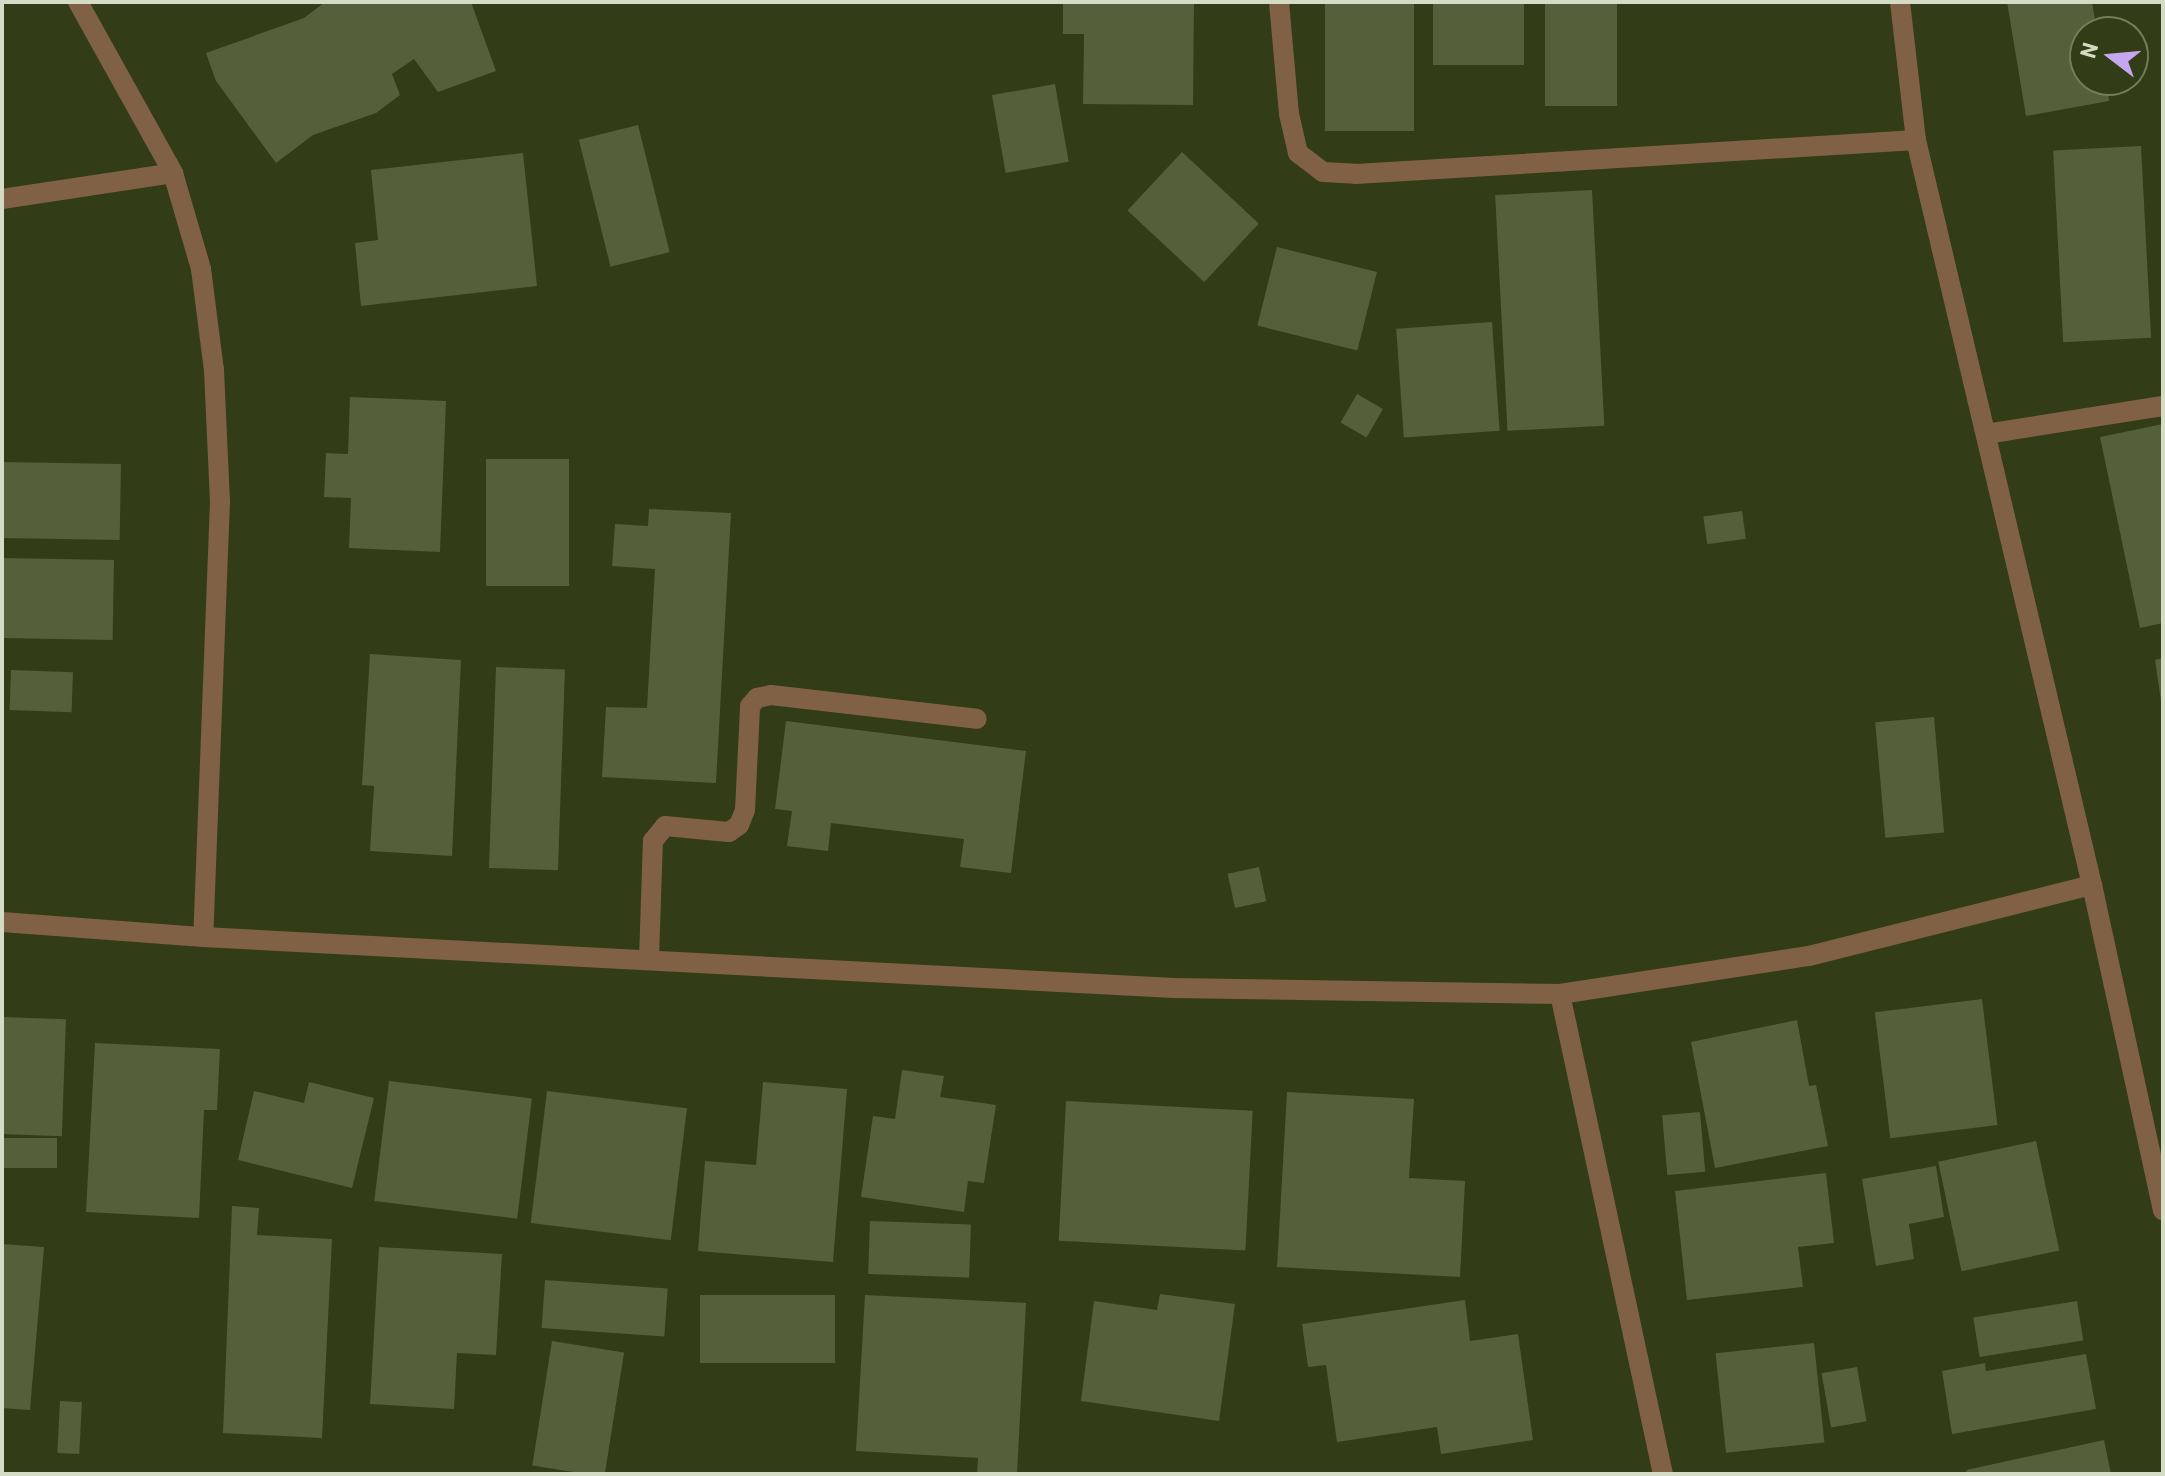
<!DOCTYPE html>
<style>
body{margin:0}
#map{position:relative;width:2165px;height:1476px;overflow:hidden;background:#323c16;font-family:Barlow,sans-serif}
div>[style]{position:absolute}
.building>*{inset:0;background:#546039;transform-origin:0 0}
.minor>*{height:20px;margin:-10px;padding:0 10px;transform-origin:10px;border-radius:10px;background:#816145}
span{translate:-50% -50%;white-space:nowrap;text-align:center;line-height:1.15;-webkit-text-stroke:6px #323c16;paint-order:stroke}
.frame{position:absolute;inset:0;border:4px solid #d5dcc6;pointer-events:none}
.north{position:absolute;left:2069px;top:16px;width:80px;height:80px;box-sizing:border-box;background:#323c16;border:2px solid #737c5c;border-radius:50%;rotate:286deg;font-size:22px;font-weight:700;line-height:32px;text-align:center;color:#d5dcc6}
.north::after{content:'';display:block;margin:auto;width:28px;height:36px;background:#c5a7f1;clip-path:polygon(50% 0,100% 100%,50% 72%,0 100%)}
</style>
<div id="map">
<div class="building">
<i style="clip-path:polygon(325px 2px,471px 2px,496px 71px,438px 92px,414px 59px,392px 74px,400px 95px,376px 113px,313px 135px,276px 163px,216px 81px,206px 53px,304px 18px)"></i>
<i style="clip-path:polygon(1063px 2px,1194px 2px,1193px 105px,1083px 104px,1084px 34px,1063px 34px)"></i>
<i style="left:1325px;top:2px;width:89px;height:129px"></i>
<i style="left:1433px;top:2px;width:91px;height:63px"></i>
<i style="left:1545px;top:2px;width:72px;height:104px"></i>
<i style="clip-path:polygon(2007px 2px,2092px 2px,2097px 32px,2085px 32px,2085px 80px,2106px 80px,2109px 101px,2026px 116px)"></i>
<i style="left:1055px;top:84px;width:79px;height:64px;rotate:80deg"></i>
<i style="left:638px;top:125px;width:131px;height:61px;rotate:76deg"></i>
<i style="left:2141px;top:146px;width:192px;height:88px;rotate:87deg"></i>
<i style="left:1182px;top:152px;width:105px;height:80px;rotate:43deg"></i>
<i style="clip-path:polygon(523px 153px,537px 286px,361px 306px,355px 243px,378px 240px,371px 170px)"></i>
<i style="left:1592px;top:190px;width:236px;height:97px;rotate:87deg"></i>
<i style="left:1277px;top:247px;width:103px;height:81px;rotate:14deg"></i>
<i style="left:1492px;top:322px;width:109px;height:96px;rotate:86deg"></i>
<i style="left:1357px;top:394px;width:30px;height:33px;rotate:30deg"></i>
<i style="clip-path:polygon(350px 397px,446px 401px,440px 552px,349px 548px,351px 498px,324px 497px,326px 453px,348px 454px)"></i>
<i style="clip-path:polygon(2163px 424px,2163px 623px,2140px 628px,2100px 437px)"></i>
<i style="left:569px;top:459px;width:127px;height:83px;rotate:90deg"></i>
<i style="left:2px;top:462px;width:119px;height:76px;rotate:1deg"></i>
<i style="clip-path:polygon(649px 509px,731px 513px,716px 783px,602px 777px,606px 707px,647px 708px,655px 569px,612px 566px,615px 524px,648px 526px)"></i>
<i style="left:1742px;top:511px;width:28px;height:39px;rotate:82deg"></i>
<i style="left:2px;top:558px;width:112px;height:80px;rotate:1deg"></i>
<i style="clip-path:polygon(370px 654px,461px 660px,452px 856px,370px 851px,374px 786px,362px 785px)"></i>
<i style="clip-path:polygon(2163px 658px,2163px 701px,2161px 701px,2155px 660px)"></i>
<i style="left:496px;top:667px;width:69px;height:201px;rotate:2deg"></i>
<i style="left:11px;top:670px;width:62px;height:40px;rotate:2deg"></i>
<i style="left:1934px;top:717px;width:116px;height:59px;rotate:85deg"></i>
<i style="clip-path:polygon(786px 721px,1026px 751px,1011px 873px,960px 867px,964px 839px,831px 823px,828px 851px,787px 846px,792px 811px,775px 809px)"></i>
<i style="left:1259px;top:867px;width:35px;height:32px;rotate:78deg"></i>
<i style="left:1982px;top:999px;width:127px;height:108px;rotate:83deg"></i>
<i style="left:2px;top:1017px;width:64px;height:117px;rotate:2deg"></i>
<i style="clip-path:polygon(1797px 1020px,1809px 1086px,1816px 1085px,1828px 1146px,1715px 1168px,1691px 1042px)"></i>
<i style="clip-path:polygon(95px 1043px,220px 1049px,217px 1110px,204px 1110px,199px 1218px,86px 1212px)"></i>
<i style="clip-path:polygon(902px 1070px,944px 1076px,940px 1097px,996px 1105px,984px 1183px,968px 1181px,964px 1212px,861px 1197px,873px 1116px,895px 1119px)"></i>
<i style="left:389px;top:1081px;width:144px;height:121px;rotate:7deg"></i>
<i style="clip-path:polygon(309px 1082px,374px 1098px,352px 1188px,238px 1160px,254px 1091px,304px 1103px)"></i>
<i style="clip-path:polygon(763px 1082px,847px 1089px,833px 1262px,698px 1251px,705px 1161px,756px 1165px)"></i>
<i style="left:547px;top:1091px;width:141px;height:133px;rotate:7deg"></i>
<i style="clip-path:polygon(1287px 1092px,1414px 1099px,1409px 1178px,1465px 1181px,1460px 1277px,1277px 1267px)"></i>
<i style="left:1066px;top:1101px;width:187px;height:140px;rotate:3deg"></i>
<i style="left:1700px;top:1112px;width:60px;height:38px;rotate:85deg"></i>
<i style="left:57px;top:1138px;width:30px;height:55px;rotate:90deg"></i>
<i style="left:2036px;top:1141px;width:112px;height:100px;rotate:78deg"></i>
<i style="clip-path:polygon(1936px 1166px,1944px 1217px,1909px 1224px,1914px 1259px,1876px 1266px,1862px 1179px)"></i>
<i style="clip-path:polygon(1826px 1173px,1834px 1243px,1798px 1247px,1803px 1287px,1687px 1300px,1675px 1191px)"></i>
<i style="clip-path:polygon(232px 1206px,259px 1208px,257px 1235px,332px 1239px,322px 1438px,223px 1433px)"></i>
<i style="left:870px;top:1221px;width:101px;height:53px;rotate:2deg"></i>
<i style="clip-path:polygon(2px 1244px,44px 1247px,30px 1410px,2px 1408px)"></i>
<i style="clip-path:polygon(379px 1247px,502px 1254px,496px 1355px,457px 1353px,454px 1409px,370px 1404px)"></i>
<i style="left:545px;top:1280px;width:123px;height:48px;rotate:4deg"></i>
<i style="clip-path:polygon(1160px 1294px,1235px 1304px,1219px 1421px,1081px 1401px,1094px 1301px,1157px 1310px)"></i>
<i style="left:700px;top:1295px;width:135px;height:68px"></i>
<i style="clip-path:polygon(865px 1295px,1026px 1303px,1017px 1474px,977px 1474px,978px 1458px,856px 1451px)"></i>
<i style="clip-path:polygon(1465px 1300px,1470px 1341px,1518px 1334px,1533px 1440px,1441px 1454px,1437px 1427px,1337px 1442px,1326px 1365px,1308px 1367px,1302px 1324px)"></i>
<i style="left:2077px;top:1301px;width:40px;height:105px;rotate:81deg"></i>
<i style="left:552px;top:1341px;width:73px;height:126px;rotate:9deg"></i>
<i style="left:1814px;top:1343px;width:100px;height:99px;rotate:84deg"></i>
<i style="clip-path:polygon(2086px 1354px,2096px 1409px,1952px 1434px,1942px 1371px,1985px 1363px,1986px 1371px)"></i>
<i style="left:1857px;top:1367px;width:55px;height:36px;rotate:80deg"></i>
<i style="left:60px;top:1401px;width:22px;height:52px;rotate:3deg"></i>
<i style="clip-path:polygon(2104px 1440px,2111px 1474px,1967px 1474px,1966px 1470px)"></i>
</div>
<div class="minor">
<i style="left:78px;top:2px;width:196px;rotate:60.9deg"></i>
<i style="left:173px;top:173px;width:100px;rotate:73.7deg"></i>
<i style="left:201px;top:269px;width:102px;rotate:82.7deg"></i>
<i style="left:214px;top:370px;width:131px;rotate:87.4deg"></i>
<i style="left:220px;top:501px;width:436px;rotate:92.2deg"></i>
<i style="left:1279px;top:2px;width:112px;rotate:84.9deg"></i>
<i style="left:1289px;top:114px;width:40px;rotate:77deg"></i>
<i style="left:1298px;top:153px;width:31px;rotate:37deg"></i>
<i style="left:1323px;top:172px;width:33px;rotate:3deg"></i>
<i style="left:1356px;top:174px;width:561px;rotate:-3.47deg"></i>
<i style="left:1900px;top:2px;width:139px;rotate:83.4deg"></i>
<i style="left:1916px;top:140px;width:766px;rotate:76.71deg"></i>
<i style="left:2092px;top:885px;width:333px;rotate:77.7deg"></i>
<i style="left:2px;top:199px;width:173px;rotate:-8.6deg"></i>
<i style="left:1986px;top:434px;width:179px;rotate:-9deg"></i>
<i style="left:2px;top:922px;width:202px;rotate:4.3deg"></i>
<i style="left:203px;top:937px;width:972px;rotate:3.01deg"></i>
<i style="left:1174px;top:988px;width:386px;rotate:0.9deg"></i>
<i style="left:1560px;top:994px;width:252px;rotate:-8.7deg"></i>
<i style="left:1809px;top:956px;width:292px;rotate:-14.1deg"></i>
<i style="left:649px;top:959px;width:118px;rotate:-88.1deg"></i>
<i style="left:653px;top:841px;width:19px;rotate:-51deg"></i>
<i style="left:665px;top:826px;width:64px;rotate:5.4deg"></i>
<i style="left:729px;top:832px;width:12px;rotate:-35deg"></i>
<i style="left:739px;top:825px;width:16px;rotate:-68deg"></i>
<i style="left:745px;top:810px;width:104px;rotate:-87.2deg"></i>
<i style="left:750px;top:706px;width:11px;rotate:-49deg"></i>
<i style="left:757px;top:698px;width:14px;rotate:-12deg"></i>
<i style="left:771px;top:695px;width:207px;rotate:6.6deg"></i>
<i style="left:1560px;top:994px;width:491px;rotate:77.9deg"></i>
</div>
<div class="frame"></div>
<div class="north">N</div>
</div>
